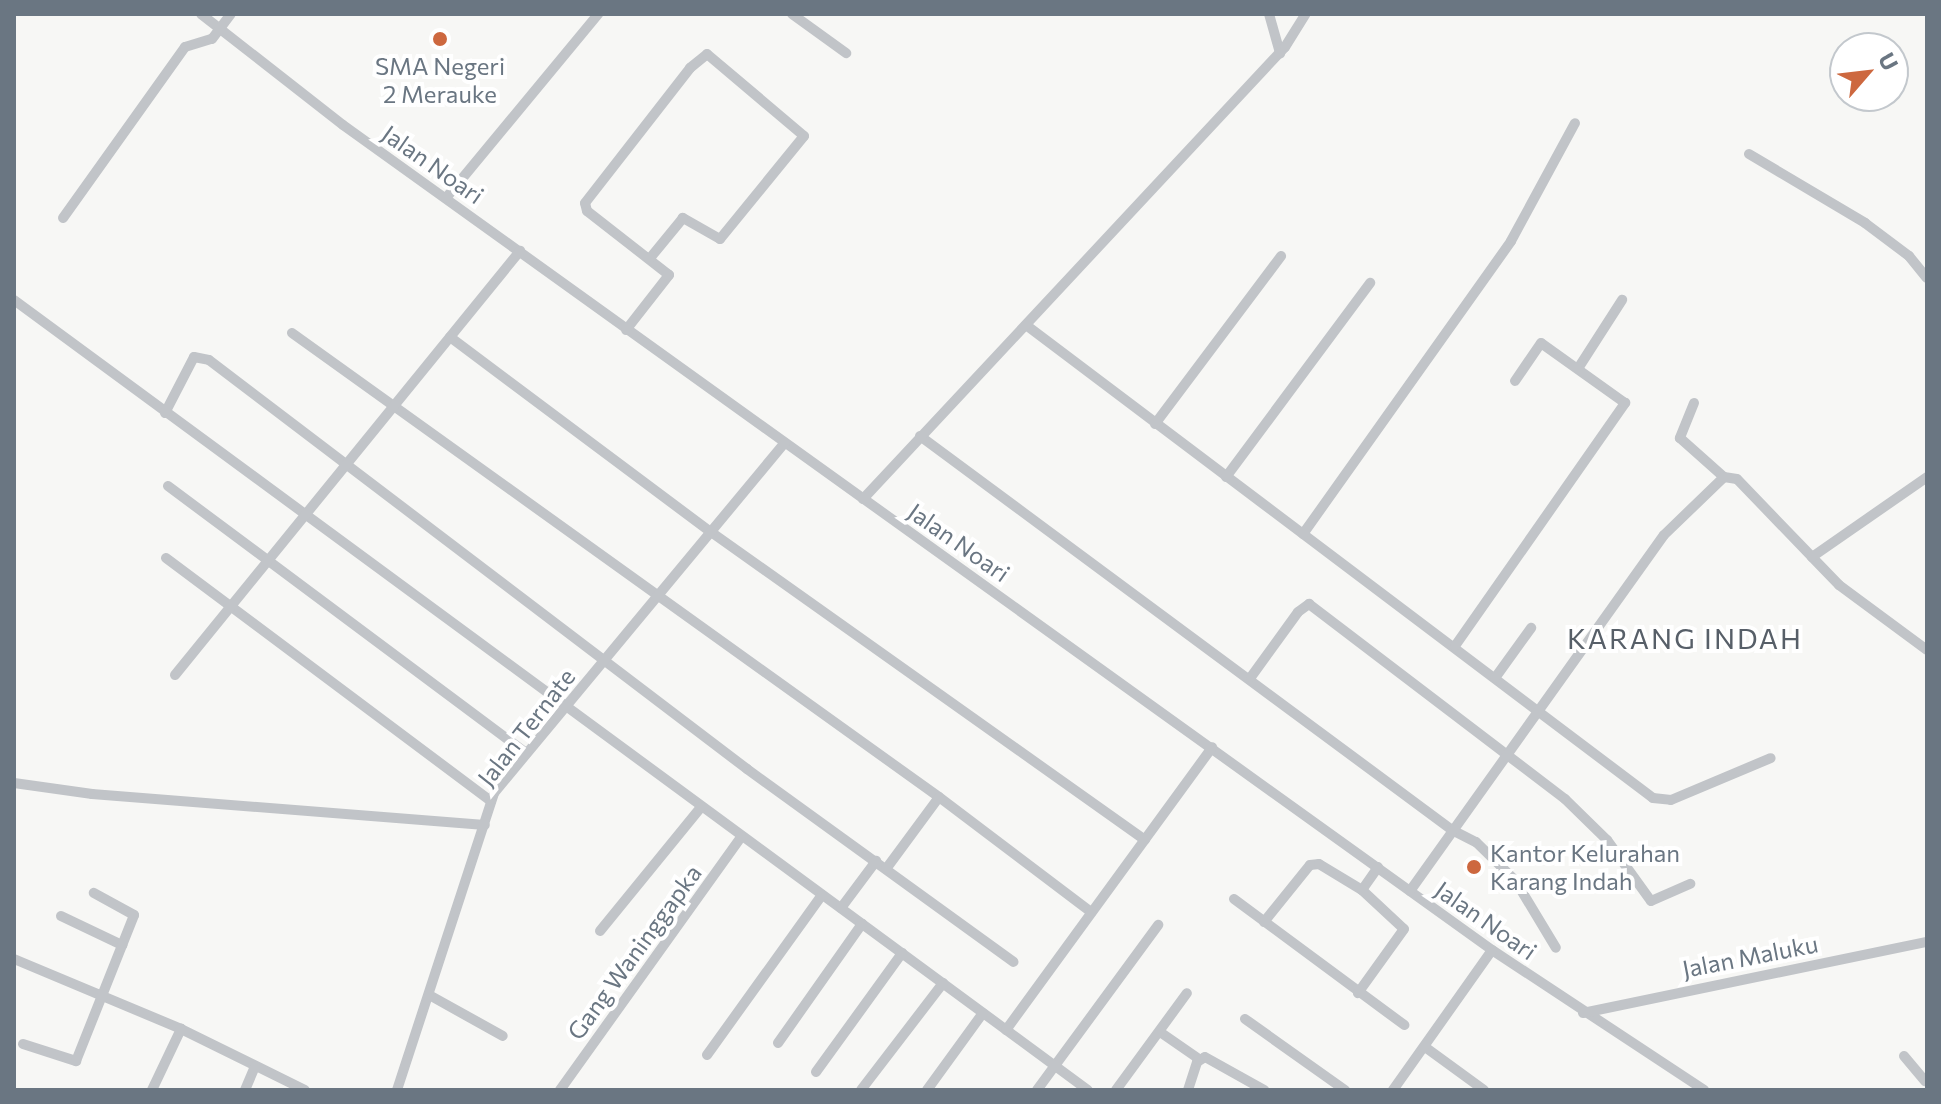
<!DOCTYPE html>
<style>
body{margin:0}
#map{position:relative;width:1941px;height:1104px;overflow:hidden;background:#f7f7f5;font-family:Commissioner,sans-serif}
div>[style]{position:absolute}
.minor>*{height:10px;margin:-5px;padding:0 5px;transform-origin:5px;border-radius:5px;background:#c1c4c8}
.dots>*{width:22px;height:22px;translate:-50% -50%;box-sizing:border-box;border:4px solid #fff;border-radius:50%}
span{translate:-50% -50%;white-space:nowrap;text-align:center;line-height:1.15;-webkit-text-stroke:8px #fff;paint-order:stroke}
.poi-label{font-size:24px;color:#6a7682}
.left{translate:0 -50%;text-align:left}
.street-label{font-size:24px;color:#6a7682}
.quarter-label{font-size:28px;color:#575f68;letter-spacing:2px}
.frame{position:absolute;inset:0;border:16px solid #6a7682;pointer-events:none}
.north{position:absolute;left:1829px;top:32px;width:80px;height:80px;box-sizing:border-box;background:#fff;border:2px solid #c3c8cd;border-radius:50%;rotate:62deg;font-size:22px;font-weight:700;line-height:32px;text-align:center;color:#6a7682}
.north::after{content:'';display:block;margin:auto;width:28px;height:36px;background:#cd683f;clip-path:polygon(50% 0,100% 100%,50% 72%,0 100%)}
</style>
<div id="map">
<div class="minor">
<i style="left:201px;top:14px;width:180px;rotate:38deg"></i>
<i style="left:343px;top:125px;width:1415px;rotate:35.68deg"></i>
<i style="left:1492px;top:950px;width:254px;rotate:33.4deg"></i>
<i style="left:792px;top:14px;width:67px;rotate:35.8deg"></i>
<i style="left:1269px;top:14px;width:41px;rotate:74.2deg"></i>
<i style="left:1749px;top:154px;width:135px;rotate:30.7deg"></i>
<i style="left:1865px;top:223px;width:55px;rotate:36.9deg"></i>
<i style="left:1909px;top:256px;width:28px;rotate:51deg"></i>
<i style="left:446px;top:198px;width:239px;rotate:-50.4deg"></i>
<i style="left:63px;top:218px;width:210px;rotate:-54.5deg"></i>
<i style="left:185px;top:47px;width:28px;rotate:-17deg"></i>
<i style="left:212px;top:39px;width:31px;rotate:-53deg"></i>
<i style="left:14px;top:300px;width:1333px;rotate:36.34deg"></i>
<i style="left:1026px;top:325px;width:785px;rotate:37.03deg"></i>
<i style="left:1653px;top:798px;width:18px;rotate:6deg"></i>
<i style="left:1671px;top:800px;width:108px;rotate:-22.8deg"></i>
<i style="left:626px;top:330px;width:70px;rotate:-52deg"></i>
<i style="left:669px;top:275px;width:104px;rotate:-142deg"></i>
<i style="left:587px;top:211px;width:8px;rotate:-104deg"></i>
<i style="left:585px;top:203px;width:171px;rotate:-52.1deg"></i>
<i style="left:690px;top:68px;width:22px;rotate:-39deg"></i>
<i style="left:707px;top:54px;width:127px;rotate:40.2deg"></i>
<i style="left:804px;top:136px;width:133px;rotate:129.2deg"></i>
<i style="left:720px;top:239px;width:43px;rotate:-150.4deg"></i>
<i style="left:683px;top:218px;width:50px;rotate:129.4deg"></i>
<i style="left:292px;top:333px;width:796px;rotate:35.65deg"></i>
<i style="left:939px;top:797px;width:191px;rotate:37.1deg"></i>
<i style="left:450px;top:337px;width:326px;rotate:36.8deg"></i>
<i style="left:711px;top:532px;width:532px;rotate:35.36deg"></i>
<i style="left:1579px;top:367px;width:80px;rotate:-57.3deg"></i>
<i style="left:1694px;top:403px;width:38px;rotate:112deg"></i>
<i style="left:1680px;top:438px;width:59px;rotate:41.6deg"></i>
<i style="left:165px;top:413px;width:63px;rotate:-62.6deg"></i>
<i style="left:194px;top:357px;width:15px;rotate:11deg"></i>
<i style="left:209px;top:360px;width:676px;rotate:37.24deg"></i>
<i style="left:747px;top:769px;width:329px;rotate:35.9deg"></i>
<i style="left:1155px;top:424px;width:210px;rotate:-53.1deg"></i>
<i style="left:920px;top:436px;width:662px;rotate:36.52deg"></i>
<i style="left:1452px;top:830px;width:27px;rotate:27deg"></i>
<i style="left:1476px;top:842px;width:54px;rotate:44.3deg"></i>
<i style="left:1515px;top:880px;width:79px;rotate:58.9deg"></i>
<i style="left:1226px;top:477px;width:242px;rotate:-53.4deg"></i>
<i style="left:168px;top:486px;width:447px;rotate:36.7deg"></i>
<i style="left:863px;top:499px;width:618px;rotate:-46.97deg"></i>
<i style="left:1285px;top:47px;width:39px;rotate:-58deg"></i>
<i style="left:1303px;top:534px;width:359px;rotate:-54.6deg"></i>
<i style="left:1511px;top:241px;width:134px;rotate:-61.5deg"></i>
<i style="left:1812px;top:557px;width:39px;rotate:46deg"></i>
<i style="left:1839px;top:585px;width:109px;rotate:36.5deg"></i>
<i style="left:166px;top:558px;width:406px;rotate:36.8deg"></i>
<i style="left:1455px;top:646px;width:297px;rotate:-55deg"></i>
<i style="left:1625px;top:403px;width:103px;rotate:-144.5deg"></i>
<i style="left:1541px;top:343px;width:46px;rotate:124.4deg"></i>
<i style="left:175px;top:675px;width:547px;rotate:-50.87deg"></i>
<i style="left:1251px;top:677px;width:80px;rotate:-54.1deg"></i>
<i style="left:1298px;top:612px;width:14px;rotate:-36deg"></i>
<i style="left:1309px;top:604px;width:322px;rotate:37.3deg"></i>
<i style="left:1565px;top:799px;width:59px;rotate:44.3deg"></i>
<i style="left:1607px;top:840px;width:75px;rotate:54.2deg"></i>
<i style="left:1651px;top:901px;width:43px;rotate:-23.6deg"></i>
<i style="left:1495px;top:678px;width:62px;rotate:-54.2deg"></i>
<i style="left:14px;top:783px;width:79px;rotate:8deg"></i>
<i style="left:92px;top:794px;width:394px;rotate:4.5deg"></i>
<i style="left:886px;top:869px;width:89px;rotate:-53.6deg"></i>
<i style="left:1362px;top:890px;width:28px;rotate:-55deg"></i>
<i style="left:1410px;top:891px;width:437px;rotate:-54.5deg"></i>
<i style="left:1664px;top:535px;width:83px;rotate:-44deg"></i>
<i style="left:1724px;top:477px;width:13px;rotate:9deg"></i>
<i style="left:1737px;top:479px;width:108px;rotate:46.1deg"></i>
<i style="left:1812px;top:557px;width:140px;rotate:-34.8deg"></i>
<i style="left:1234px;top:899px;width:212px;rotate:36.5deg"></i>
<i style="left:841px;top:908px;width:59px;rotate:-53.3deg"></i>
<i style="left:61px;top:916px;width:68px;rotate:25.4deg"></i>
<i style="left:1264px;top:922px;width:73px;rotate:-51.1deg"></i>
<i style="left:1310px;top:865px;width:9px;rotate:-6deg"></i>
<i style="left:1319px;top:864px;width:50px;rotate:31.2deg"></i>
<i style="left:1362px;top:890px;width:57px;rotate:42.9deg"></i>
<i style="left:1404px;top:929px;width:79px;rotate:125.7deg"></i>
<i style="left:600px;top:931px;width:160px;rotate:-50.8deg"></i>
<i style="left:14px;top:959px;width:181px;rotate:22.7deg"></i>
<i style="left:181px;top:1029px;width:138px;rotate:26.2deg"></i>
<i style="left:431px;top:996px;width:82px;rotate:29.1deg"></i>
<i style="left:1583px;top:1013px;width:351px;rotate:-11.7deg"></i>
<i style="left:1245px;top:1019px;width:123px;rotate:35.4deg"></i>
<i style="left:1006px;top:1030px;width:350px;rotate:-53.9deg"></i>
<i style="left:1160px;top:1032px;width:47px;rotate:34.7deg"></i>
<i style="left:778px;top:1043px;width:146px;rotate:-54.8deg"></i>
<i style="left:23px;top:1044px;width:56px;rotate:17.8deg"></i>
<i style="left:76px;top:1061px;width:157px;rotate:-68.3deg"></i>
<i style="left:134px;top:915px;width:46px;rotate:-151.2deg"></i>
<i style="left:1425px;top:1047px;width:73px;rotate:36.1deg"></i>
<i style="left:707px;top:1055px;width:197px;rotate:-54.3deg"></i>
<i style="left:1904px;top:1056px;width:33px;rotate:50deg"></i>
<i style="left:816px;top:1072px;width:147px;rotate:-54.1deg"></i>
<i style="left:152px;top:1090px;width:68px;rotate:-64.6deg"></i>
<i style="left:245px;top:1090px;width:26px;rotate:-67deg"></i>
<i style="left:397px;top:1090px;width:312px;rotate:-71.9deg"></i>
<i style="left:494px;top:793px;width:455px;rotate:-50.3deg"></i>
<i style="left:560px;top:1090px;width:311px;rotate:-54.4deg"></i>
<i style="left:861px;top:1090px;width:135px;rotate:-52.5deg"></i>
<i style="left:927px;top:1090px;width:95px;rotate:-54deg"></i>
<i style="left:1037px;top:1090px;width:205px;rotate:-53.7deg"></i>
<i style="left:1116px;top:1090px;width:120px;rotate:-53.8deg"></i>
<i style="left:1188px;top:1090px;width:29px;rotate:-72deg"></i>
<i style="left:1197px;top:1062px;width:9px;rotate:-32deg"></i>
<i style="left:1205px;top:1057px;width:68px;rotate:29.2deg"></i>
<i style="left:1393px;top:1090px;width:171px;rotate:-54.7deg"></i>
</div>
<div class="dots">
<i style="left:440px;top:39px;background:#cd683f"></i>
<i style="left:1474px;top:867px;background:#cd683f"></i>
</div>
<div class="poi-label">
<span style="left:440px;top:80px">SMA Negeri<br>2 Merauke</span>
<span class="left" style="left:1490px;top:867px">Kantor Kelurahan<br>Karang Indah</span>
</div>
<div class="street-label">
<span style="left:433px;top:164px;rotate:35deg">Jalan Noari</span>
<span style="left:959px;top:542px;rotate:35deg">Jalan Noari</span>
<span style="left:526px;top:727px;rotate:-52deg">Jalan Ternate</span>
<span style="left:1486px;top:920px;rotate:35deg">Jalan Noari</span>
<span style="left:634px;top:952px;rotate:-54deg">Gang Waninggapka</span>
<span style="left:1750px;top:956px;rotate:-11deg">Jalan Maluku</span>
</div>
<div class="quarter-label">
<span style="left:1685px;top:638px">KARANG INDAH</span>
</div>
<div class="frame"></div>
<div class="north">U</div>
</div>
